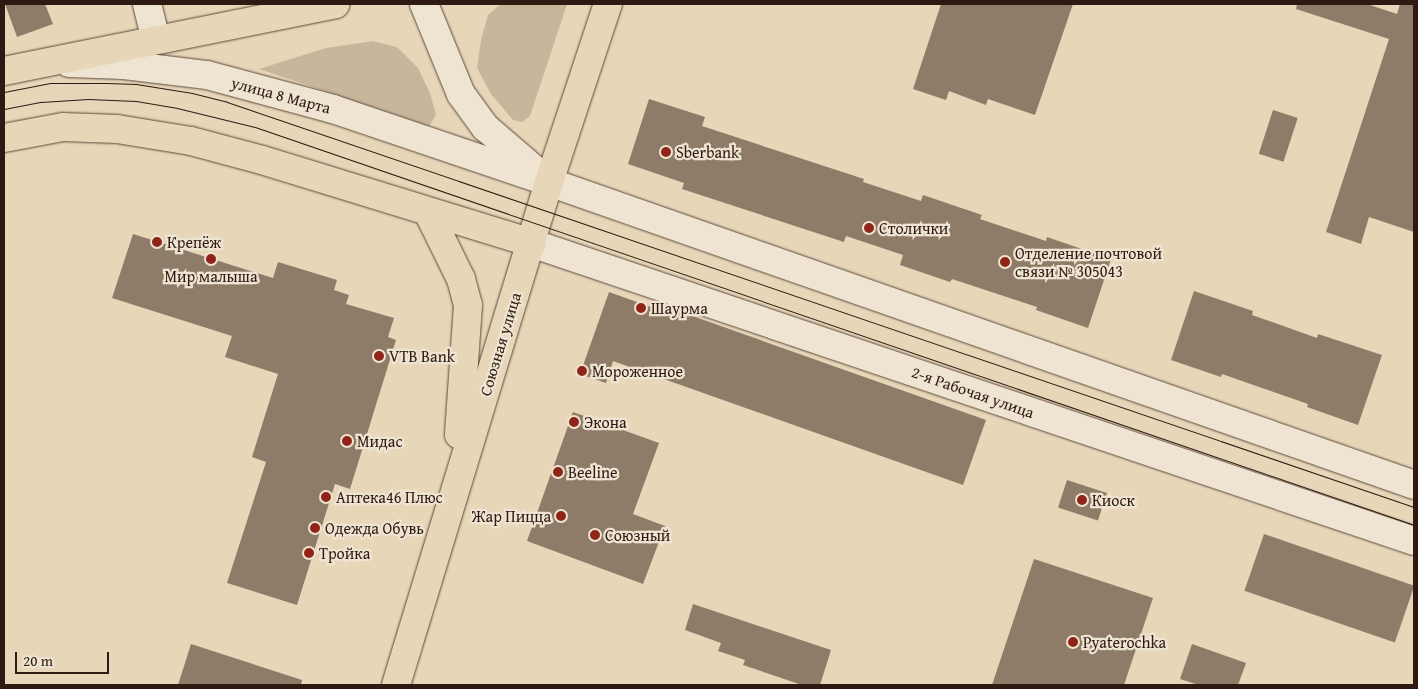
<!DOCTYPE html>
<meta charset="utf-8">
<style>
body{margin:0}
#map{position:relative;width:1418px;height:689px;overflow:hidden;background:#e7d6b8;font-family:"Gentium Book Plus",serif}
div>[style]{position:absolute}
.green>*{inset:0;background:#c8b69c}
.building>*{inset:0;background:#8e7c69;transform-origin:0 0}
.roads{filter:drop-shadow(0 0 1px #5c493c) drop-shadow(0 0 1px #5c493c)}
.street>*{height:28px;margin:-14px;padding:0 14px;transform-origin:14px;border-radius:14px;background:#efe4d1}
.secondary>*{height:28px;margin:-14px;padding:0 14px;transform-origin:14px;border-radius:14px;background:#efe4d1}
.primary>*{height:28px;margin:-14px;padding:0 14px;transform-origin:14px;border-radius:14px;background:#e7d6b8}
.tram>*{height:1px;margin:-0.5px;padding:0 0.5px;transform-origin:0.5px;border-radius:0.5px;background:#2e1a13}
.dots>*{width:14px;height:14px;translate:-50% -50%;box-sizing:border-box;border:2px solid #efe4d1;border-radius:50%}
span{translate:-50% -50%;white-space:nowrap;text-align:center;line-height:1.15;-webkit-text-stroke:4.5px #efe4d1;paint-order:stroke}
.street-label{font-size:16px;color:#2e1a13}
.poi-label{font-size:16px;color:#2e1a13}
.left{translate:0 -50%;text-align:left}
.right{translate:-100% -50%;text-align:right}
.frame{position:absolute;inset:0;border:5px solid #2e1a13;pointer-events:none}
.scale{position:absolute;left:15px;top:652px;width:94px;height:22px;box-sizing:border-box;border:2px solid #2e1a13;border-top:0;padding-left:6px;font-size:15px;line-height:18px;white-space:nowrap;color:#2e1a13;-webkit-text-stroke:4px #efe4d1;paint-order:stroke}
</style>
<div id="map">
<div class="green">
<i style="clip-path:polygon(501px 4px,567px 4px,530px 116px,522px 122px,513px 120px,491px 94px,477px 68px,481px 40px,488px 15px)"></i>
<i style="clip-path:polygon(373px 41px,397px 47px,418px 68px,430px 93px,436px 115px,429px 126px,259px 69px,326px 48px)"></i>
</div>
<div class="building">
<i style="clip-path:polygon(5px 4px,45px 4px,53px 24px,17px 37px)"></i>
<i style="clip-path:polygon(941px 4px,1073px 4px,1035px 115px,988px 99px,986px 105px,949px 91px,946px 100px,913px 89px)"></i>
<i style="clip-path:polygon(1297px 4px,1367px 4px,1397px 14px,1400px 4px,1414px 4px,1414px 232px,1369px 217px,1361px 244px,1326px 232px,1389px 39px,1296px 9px)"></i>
<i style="clip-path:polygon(649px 99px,705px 117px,702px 126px,864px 179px,863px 182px,921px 201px,923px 195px,982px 215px,980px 219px,1046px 241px,1047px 237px,1111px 259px,1088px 328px,1036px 310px,1037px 307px,952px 279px,950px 282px,900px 265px,903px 255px,846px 236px,844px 242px,682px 189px,684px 183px,628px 164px)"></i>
<i style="left:1273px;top:110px;width:26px;height:46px;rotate:18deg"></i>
<i style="clip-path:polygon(133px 234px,273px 278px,278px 262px,337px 280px,334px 290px,349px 295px,346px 304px,394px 318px,388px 337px,396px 340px,350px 489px,335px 484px,297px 605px,227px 583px,266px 462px,252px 457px,278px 374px,225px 357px,232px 336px,112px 298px)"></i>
<i style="clip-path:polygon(1194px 291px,1253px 311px,1252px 315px,1317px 338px,1318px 334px,1382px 355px,1358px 425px,1307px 407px,1308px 404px,1222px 374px,1221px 377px,1171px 360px)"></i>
<i style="clip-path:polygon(609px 292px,665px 312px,667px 307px,986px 420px,963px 485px,613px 361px,606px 383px,580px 374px)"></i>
<i style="clip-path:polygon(573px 412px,659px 443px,633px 514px,665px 526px,643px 584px,527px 541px)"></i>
<i style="left:1067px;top:480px;width:42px;height:29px;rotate:18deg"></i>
<i style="left:1264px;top:534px;width:159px;height:60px;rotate:19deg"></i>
<i style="clip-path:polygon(1034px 559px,1153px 598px,1124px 685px,992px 685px)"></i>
<i style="clip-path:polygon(693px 604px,831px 650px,820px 685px,802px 685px,743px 665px,745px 660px,718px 651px,721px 643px,685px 630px)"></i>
<i style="clip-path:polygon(191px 644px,302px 680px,301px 685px,178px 685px)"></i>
<i style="clip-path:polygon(1192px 644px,1246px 663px,1238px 685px,1199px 685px,1180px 679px)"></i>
</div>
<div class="roads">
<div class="street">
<i style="left:147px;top:4px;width:36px;rotate:76deg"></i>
<i style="left:424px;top:4px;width:97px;rotate:67.7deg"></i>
<i style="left:461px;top:94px;width:41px;rotate:54deg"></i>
<i style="left:485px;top:127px;width:84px;rotate:40.7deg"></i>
</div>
<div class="secondary">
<i style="left:69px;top:63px;width:55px;rotate:2.1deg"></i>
<i style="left:124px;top:65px;width:84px;rotate:6.9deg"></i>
<i style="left:207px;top:75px;width:131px;rotate:15.1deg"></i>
<i style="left:333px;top:109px;width:228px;rotate:18.7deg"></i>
<i style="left:549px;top:182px;width:917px;rotate:19.3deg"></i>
<i style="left:531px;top:243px;width:932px;rotate:18.65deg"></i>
</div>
<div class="primary">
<i style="left:4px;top:71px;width:338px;rotate:-11.4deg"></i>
<i style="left:4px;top:138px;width:60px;rotate:-10.6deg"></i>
<i style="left:63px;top:127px;width:54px;rotate:2.1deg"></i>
<i style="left:117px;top:129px;width:75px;rotate:9.2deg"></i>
<i style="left:191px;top:141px;width:73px;rotate:15deg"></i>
<i style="left:262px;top:160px;width:282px;rotate:17.1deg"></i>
<i style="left:428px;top:212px;width:75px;rotate:63.8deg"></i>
<i style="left:461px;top:279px;width:27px;rotate:75deg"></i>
<i style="left:468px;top:305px;width:130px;rotate:94deg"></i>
<i style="left:396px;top:685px;width:526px;rotate:-73.08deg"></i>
<i style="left:549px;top:182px;width:188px;rotate:-71.7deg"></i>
</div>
</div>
<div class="tram">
<i style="left:4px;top:92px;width:47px;rotate:-11.1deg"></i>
<i style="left:50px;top:83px;width:57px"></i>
<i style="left:107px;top:83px;width:29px;rotate:2deg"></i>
<i style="left:136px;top:84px;width:57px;rotate:9.1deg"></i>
<i style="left:192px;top:93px;width:36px;rotate:14deg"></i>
<i style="left:227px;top:102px;width:1254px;rotate:18.84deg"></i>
<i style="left:4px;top:109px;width:38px;rotate:-11deg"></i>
<i style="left:41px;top:102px;width:47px;rotate:-3.7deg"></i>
<i style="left:88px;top:99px;width:48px;rotate:2.4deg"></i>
<i style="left:136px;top:101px;width:42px;rotate:9.7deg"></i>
<i style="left:177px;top:108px;width:80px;rotate:13.7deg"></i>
<i style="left:255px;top:127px;width:1225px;rotate:18.95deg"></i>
</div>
<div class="dots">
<i style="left:666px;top:152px;background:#8f2418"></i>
<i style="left:869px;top:228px;background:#8f2418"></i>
<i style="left:157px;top:242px;background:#8f2418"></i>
<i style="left:211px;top:259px;background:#8f2418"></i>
<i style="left:1005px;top:262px;background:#8f2418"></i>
<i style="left:641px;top:308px;background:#8f2418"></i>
<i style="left:379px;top:356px;background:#8f2418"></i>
<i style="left:582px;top:371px;background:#8f2418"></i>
<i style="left:574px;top:422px;background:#8f2418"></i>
<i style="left:347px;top:441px;background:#8f2418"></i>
<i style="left:558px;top:472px;background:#8f2418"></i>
<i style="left:326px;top:497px;background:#8f2418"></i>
<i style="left:1082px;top:500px;background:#8f2418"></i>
<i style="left:561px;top:516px;background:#8f2418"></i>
<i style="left:315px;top:528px;background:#8f2418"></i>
<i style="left:595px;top:535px;background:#8f2418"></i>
<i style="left:309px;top:553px;background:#8f2418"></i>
<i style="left:1073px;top:642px;background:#8f2418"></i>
</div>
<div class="street-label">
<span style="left:281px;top:95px;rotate:15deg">улица 8 Марта</span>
<span style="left:500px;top:344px;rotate:-73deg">Союзная улица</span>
<span style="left:973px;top:392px;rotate:19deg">2-я Рабочая улица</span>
</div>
<div class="poi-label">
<span class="left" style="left:676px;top:152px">Sberbank</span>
<span class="left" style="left:879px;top:228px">Столички</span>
<span class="left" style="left:167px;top:242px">Крепёж</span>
<span class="left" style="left:1015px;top:262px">Отделение почтовой<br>связи № 305043</span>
<span style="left:211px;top:276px">Мир малыша</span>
<span class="left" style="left:651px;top:308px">Шаурма</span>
<span class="left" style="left:389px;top:356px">VTB Bank</span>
<span class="left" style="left:592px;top:371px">Мороженное</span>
<span class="left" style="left:584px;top:422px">Экона</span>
<span class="left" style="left:357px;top:441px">Мидас</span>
<span class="left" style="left:568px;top:472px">Beeline</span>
<span class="left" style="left:336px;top:497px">Аптека46 Плюс</span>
<span class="left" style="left:1092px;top:500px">Киоск</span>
<span class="right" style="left:551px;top:516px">Жар Пицца</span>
<span class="left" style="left:325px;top:528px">Одежда Обувь</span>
<span class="left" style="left:605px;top:535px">Союзный</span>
<span class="left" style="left:319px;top:553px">Тройка</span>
<span class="left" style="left:1083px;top:642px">Pyaterochka</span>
</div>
<div class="frame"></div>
<div class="scale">20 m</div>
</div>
